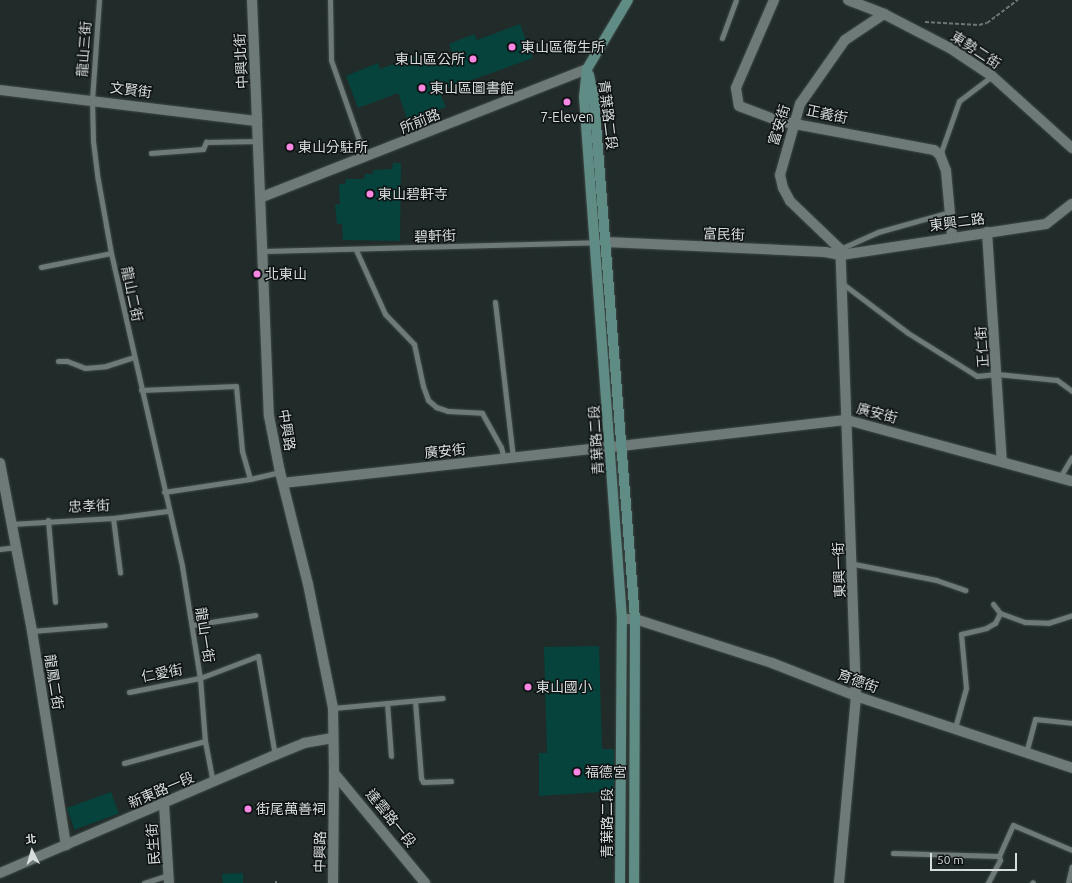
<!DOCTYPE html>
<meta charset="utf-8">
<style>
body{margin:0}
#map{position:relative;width:1072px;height:883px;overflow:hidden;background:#212c2a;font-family:Ubuntu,"Noto Sans TC",sans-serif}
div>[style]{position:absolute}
.building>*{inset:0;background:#05433c;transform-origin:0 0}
.path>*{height:2px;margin-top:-1px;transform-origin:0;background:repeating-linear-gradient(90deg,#6d7675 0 4px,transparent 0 6px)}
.roads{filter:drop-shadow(0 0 1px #3f4947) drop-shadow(0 0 1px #3f4947)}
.service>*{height:5px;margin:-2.5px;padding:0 2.5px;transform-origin:2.5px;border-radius:2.5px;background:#6e7a78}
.minor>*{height:10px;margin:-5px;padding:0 5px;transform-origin:5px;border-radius:5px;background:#6e7a78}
.tertiary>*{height:10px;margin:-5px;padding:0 5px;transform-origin:5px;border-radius:5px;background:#6e7a78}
.secondary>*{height:10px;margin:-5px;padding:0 5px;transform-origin:5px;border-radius:5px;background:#608c86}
.dots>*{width:11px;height:11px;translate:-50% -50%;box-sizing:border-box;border:2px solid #0f1313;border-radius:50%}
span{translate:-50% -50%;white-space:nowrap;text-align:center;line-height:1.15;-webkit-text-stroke:3px #0f1313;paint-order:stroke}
.poi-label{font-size:14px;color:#d6dddc}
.left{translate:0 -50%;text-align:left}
.right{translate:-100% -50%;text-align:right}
.street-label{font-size:14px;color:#d6dddc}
.north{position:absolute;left:12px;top:831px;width:40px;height:40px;-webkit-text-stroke:3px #0f1313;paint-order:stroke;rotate:355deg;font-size:11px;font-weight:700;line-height:16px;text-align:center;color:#d6dddc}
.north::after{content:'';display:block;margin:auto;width:14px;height:18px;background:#d6dddc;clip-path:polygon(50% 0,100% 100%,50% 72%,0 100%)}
.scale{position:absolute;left:930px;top:853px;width:87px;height:18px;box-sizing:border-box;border:2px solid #d6dddc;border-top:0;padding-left:5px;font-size:12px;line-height:14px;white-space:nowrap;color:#d6dddc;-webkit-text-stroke:3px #0f1313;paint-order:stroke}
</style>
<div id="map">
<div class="building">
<i style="clip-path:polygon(520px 24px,533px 58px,444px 90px,440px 93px,446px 107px,408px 121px,398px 93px,358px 108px,346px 76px,378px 63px,380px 69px,423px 53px,428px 67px,454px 57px,449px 44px,474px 34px,477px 40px)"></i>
<i style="clip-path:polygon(393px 163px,401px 163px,400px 241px,343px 240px,342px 224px,337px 224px,335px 205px,340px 204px,339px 184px,345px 184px,346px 179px,364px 179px,365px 174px,373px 174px,373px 170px,392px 169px)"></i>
<i style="clip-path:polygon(599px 646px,602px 749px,614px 749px,614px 791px,539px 796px,539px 753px,547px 753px,544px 647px)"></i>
<i style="left:111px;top:792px;width:23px;height:47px;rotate:70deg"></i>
<i style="clip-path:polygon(243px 873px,243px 883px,223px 883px,222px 874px)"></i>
</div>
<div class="path">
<i style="left:925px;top:22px;width:54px;rotate:3.2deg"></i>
<i style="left:979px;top:25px;width:8px;rotate:-14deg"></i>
<i style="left:987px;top:23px;width:39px;rotate:-37deg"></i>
<i style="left:276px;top:881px;width:2px;rotate:90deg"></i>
</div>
<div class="roads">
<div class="service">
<i style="left:99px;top:0;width:99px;rotate:94deg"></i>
<i style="left:92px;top:99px;width:42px;rotate:88.6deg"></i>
<i style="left:93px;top:141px;width:39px;rotate:83deg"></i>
<i style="left:98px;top:180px;width:74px;rotate:79.9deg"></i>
<i style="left:111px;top:253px;width:321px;rotate:77.2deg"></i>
<i style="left:182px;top:566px;width:113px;rotate:80.9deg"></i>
<i style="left:200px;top:678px;width:63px;rotate:85.5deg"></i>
<i style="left:205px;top:741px;width:43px;rotate:79.2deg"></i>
<i style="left:330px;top:0;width:60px;rotate:89deg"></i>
<i style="left:331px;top:60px;width:103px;rotate:70.7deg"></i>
<i style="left:722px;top:38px;width:40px;rotate:-69.8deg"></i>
<i style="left:151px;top:153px;width:52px;rotate:-4.4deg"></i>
<i style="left:203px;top:149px;width:8px;rotate:-67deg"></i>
<i style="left:206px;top:142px;width:53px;rotate:-1.1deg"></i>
<i style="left:940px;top:155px;width:57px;rotate:-70.6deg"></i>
<i style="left:959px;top:101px;width:41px;rotate:-37.1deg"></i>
<i style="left:840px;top:249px;width:42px;rotate:-24.1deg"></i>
<i style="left:878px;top:232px;width:75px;rotate:-15.5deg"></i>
<i style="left:356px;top:250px;width:70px;rotate:65.6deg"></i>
<i style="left:385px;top:314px;width:42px;rotate:46deg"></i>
<i style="left:414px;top:344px;width:43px;rotate:77.9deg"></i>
<i style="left:423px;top:386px;width:15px;rotate:70deg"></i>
<i style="left:428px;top:400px;width:11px;rotate:41deg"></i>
<i style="left:436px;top:407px;width:13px;rotate:18deg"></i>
<i style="left:448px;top:411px;width:34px;rotate:3deg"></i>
<i style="left:482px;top:413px;width:39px;rotate:61deg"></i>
<i style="left:501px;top:447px;width:12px;rotate:76deg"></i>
<i style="left:264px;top:251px;width:342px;rotate:-1.5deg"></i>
<i style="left:41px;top:267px;width:71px;rotate:-11.3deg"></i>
<i style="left:843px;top:284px;width:81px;rotate:37deg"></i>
<i style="left:908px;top:333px;width:81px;rotate:31.9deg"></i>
<i style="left:977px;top:376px;width:20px;rotate:-6deg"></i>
<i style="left:997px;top:374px;width:60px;rotate:5.7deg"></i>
<i style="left:1057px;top:380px;width:19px;rotate:36deg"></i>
<i style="left:495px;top:302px;width:157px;rotate:83.4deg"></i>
<i style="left:58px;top:361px;width:9px"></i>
<i style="left:67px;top:361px;width:19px;rotate:21deg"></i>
<i style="left:85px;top:368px;width:21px;rotate:-5deg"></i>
<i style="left:106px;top:366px;width:29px;rotate:-18deg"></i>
<i style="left:141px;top:390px;width:95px;rotate:-2.4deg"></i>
<i style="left:236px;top:386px;width:65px;rotate:84.7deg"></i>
<i style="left:242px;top:451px;width:29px;rotate:74deg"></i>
<i style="left:1060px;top:477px;width:23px;rotate:-59deg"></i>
<i style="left:164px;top:492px;width:87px;rotate:-8.6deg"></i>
<i style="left:250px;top:479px;width:31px;rotate:-13deg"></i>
<i style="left:113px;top:518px;width:55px;rotate:82.7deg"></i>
<i style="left:48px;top:520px;width:82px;rotate:85.1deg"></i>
<i style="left:11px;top:524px;width:102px;rotate:-3.4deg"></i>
<i style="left:113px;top:518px;width:55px;rotate:-7.3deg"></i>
<i style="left:0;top:549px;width:17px;rotate:-7deg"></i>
<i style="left:854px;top:564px;width:84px;rotate:11deg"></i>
<i style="left:936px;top:580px;width:31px;rotate:19deg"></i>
<i style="left:993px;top:604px;width:11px;rotate:52deg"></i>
<i style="left:1000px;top:613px;width:27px;rotate:20deg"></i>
<i style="left:1025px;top:622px;width:23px;rotate:2deg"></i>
<i style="left:1048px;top:623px;width:25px;rotate:-18deg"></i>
<i style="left:192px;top:625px;width:64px;rotate:-9deg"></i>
<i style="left:32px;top:631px;width:73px;rotate:-4.7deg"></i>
<i style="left:129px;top:692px;width:72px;rotate:-11.2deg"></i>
<i style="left:200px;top:678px;width:62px;rotate:-20.8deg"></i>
<i style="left:258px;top:656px;width:100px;rotate:80.3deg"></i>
<i style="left:415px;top:701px;width:77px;rotate:85.5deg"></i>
<i style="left:421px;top:778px;width:4px;rotate:63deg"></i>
<i style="left:423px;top:782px;width:28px;rotate:-2deg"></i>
<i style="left:387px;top:703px;width:53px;rotate:85.7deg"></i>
<i style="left:333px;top:708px;width:110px;rotate:-5.2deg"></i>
<i style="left:955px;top:728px;width:41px;rotate:-74.6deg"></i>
<i style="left:966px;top:688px;width:54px;rotate:-95.3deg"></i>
<i style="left:961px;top:634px;width:26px;rotate:-13deg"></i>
<i style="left:986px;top:628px;width:10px;rotate:-29deg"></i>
<i style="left:995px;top:623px;width:11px;rotate:-63deg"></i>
<i style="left:1026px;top:753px;width:35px;rotate:-75deg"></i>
<i style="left:1035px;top:719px;width:37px;rotate:6deg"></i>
<i style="left:124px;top:763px;width:84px;rotate:-15.2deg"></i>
<i style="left:893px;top:853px;width:106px;rotate:1.6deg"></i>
<i style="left:999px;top:856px;width:4px;rotate:76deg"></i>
<i style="left:1000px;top:860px;width:26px;rotate:118deg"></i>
<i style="left:999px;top:856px;width:34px;rotate:-66deg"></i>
<i style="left:1013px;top:825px;width:64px;rotate:23deg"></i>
<i style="left:144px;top:883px;width:26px;rotate:-18deg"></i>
<i style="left:1032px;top:883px;width:1px;rotate:-45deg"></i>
<i style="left:1068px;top:883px;width:17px;rotate:-77deg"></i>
</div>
<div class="minor">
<i style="left:252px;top:0;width:121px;rotate:87.6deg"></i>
<i style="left:774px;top:0;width:96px;rotate:113.4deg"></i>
<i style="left:736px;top:88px;width:18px;rotate:81deg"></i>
<i style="left:739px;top:106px;width:43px;rotate:20.6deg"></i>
<i style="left:779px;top:121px;width:158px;rotate:10.6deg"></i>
<i style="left:934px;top:150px;width:8px;rotate:40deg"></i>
<i style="left:940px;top:155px;width:17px;rotate:69deg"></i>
<i style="left:946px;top:171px;width:65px;rotate:84.7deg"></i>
<i style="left:848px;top:0;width:39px;rotate:21deg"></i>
<i style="left:884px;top:14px;width:74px;rotate:27.3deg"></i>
<i style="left:950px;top:48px;width:50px;rotate:33.7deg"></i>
<i style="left:992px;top:76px;width:108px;rotate:42deg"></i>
<i style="left:262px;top:197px;width:349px;rotate:-21.5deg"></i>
<i style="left:987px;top:232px;width:229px;rotate:86.3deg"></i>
<i style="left:606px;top:242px;width:219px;rotate:2.6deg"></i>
<i style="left:825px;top:252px;width:16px;rotate:11deg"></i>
<i style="left:841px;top:255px;width:207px;rotate:-8.6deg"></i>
<i style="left:1046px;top:224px;width:33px;rotate:-38deg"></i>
<i style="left:612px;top:447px;width:237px;rotate:-6.6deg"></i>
<i style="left:847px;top:420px;width:233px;rotate:15.2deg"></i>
<i style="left:0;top:463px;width:171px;rotate:79.2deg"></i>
<i style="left:32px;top:631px;width:217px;rotate:81deg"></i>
<i style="left:164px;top:804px;width:79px;rotate:86.4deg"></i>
<i style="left:333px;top:883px;width:110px;rotate:-89.5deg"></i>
<i style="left:839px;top:883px;width:188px;rotate:-84.8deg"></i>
<i style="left:856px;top:696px;width:447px;rotate:-92deg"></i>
<i style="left:840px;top:249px;width:69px;rotate:-136.2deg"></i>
<i style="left:790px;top:201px;width:15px;rotate:-118deg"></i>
<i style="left:783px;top:188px;width:13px;rotate:-103deg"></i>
<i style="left:780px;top:175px;width:74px;rotate:-74.3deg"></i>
<i style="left:800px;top:104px;width:78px;rotate:-54.9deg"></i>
<i style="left:845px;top:40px;width:47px;rotate:-33.7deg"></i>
</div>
<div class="tertiary">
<i style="left:0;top:90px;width:259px;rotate:6.9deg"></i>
<i style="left:257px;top:121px;width:295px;rotate:87.7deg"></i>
<i style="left:269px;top:416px;width:57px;rotate:78.9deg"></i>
<i style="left:280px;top:472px;width:115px;rotate:76deg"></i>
<i style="left:308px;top:584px;width:126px;rotate:78.6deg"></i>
<i style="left:333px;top:708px;width:65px;rotate:89.1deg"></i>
<i style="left:334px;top:773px;width:143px;rotate:50.4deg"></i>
<i style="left:283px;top:483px;width:330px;rotate:-6.3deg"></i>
<i style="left:622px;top:619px;width:13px"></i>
<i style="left:635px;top:619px;width:144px;rotate:17.8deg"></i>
<i style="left:772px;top:663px;width:90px;rotate:21.4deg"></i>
<i style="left:856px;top:696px;width:228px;rotate:18.4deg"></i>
<i style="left:0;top:873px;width:299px;rotate:-23.2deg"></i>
<i style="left:275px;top:755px;width:31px;rotate:-22deg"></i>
<i style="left:304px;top:743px;width:29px;rotate:-10deg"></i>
</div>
<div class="secondary">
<i style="left:589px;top:75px;width:24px;rotate:78deg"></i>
<i style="left:594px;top:98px;width:523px;rotate:85.5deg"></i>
<i style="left:635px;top:619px;width:264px;rotate:90.2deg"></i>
<i style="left:620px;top:883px;width:264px;rotate:-89.6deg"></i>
<i style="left:622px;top:619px;width:523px;rotate:-94.16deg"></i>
<i style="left:584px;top:97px;width:28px;rotate:-84deg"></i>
<i style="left:587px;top:69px;width:80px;rotate:-59.3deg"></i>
</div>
</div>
<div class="dots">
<i style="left:512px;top:47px;background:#fb87e5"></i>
<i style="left:473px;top:59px;background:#fb87e5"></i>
<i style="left:422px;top:88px;background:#fb87e5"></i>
<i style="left:567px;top:102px;background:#fb87e5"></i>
<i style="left:290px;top:147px;background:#fb87e5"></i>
<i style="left:370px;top:194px;background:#fb87e5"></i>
<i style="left:257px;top:274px;background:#fb87e5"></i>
<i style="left:528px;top:687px;background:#fb87e5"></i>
<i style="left:577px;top:772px;background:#fb87e5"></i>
<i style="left:248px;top:809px;background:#fb87e5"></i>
</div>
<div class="poi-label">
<span class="left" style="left:521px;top:47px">東山區衛生所</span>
<span class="right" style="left:465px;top:59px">東山區公所</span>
<span class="left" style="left:430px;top:88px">東山區圖書館</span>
<span style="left:567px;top:117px">7-Eleven</span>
<span class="left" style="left:298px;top:147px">東山分駐所</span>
<span class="left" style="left:378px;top:194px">東山碧軒寺</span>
<span class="left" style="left:265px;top:274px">北東山</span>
<span class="left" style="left:536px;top:687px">東山國小</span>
<span class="left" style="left:585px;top:772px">福德宮</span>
<span class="left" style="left:256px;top:809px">街尾萬善祠</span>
</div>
<div class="street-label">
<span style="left:84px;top:49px;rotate:-86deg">龍山三街</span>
<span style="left:976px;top:50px;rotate:33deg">東勢二街</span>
<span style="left:241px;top:61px;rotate:-93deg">中興北街</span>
<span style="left:131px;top:90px;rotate:7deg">文賢街</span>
<span style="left:827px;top:114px;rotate:12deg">正義街</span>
<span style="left:608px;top:115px;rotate:83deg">青葉路二段</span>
<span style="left:420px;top:121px;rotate:-22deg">所前路</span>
<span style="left:779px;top:125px;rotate:-73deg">富安街</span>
<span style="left:957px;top:222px;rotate:-8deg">東興二路</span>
<span style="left:724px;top:234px;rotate:2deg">富民街</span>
<span style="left:435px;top:236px;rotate:-2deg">碧軒街</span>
<span style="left:132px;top:294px;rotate:78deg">龍山二街</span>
<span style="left:982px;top:347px;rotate:-94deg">正仁街</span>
<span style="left:877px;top:413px;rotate:15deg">廣安街</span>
<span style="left:287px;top:430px;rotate:81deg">中興路</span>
<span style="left:596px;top:440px;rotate:-94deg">青葉路二段</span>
<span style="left:445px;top:451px;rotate:-6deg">廣安街</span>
<span style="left:89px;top:506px;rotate:-2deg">忠孝街</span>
<span style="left:839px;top:570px;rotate:-92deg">東興一街</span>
<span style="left:205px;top:635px;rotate:81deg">龍山一街</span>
<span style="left:162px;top:673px;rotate:-11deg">仁愛街</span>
<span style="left:858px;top:681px;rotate:20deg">育德街</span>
<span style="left:54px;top:682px;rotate:81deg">龍鳳二街</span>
<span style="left:161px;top:790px;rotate:-23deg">新東路一段</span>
<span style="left:391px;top:818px;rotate:51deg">達雲路一段</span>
<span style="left:607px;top:823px;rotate:-90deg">青葉路二段</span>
<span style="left:153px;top:844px;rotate:-94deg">民生街</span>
<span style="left:320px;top:852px;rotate:-89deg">中興路</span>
</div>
<div class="north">北</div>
<div class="scale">50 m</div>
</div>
